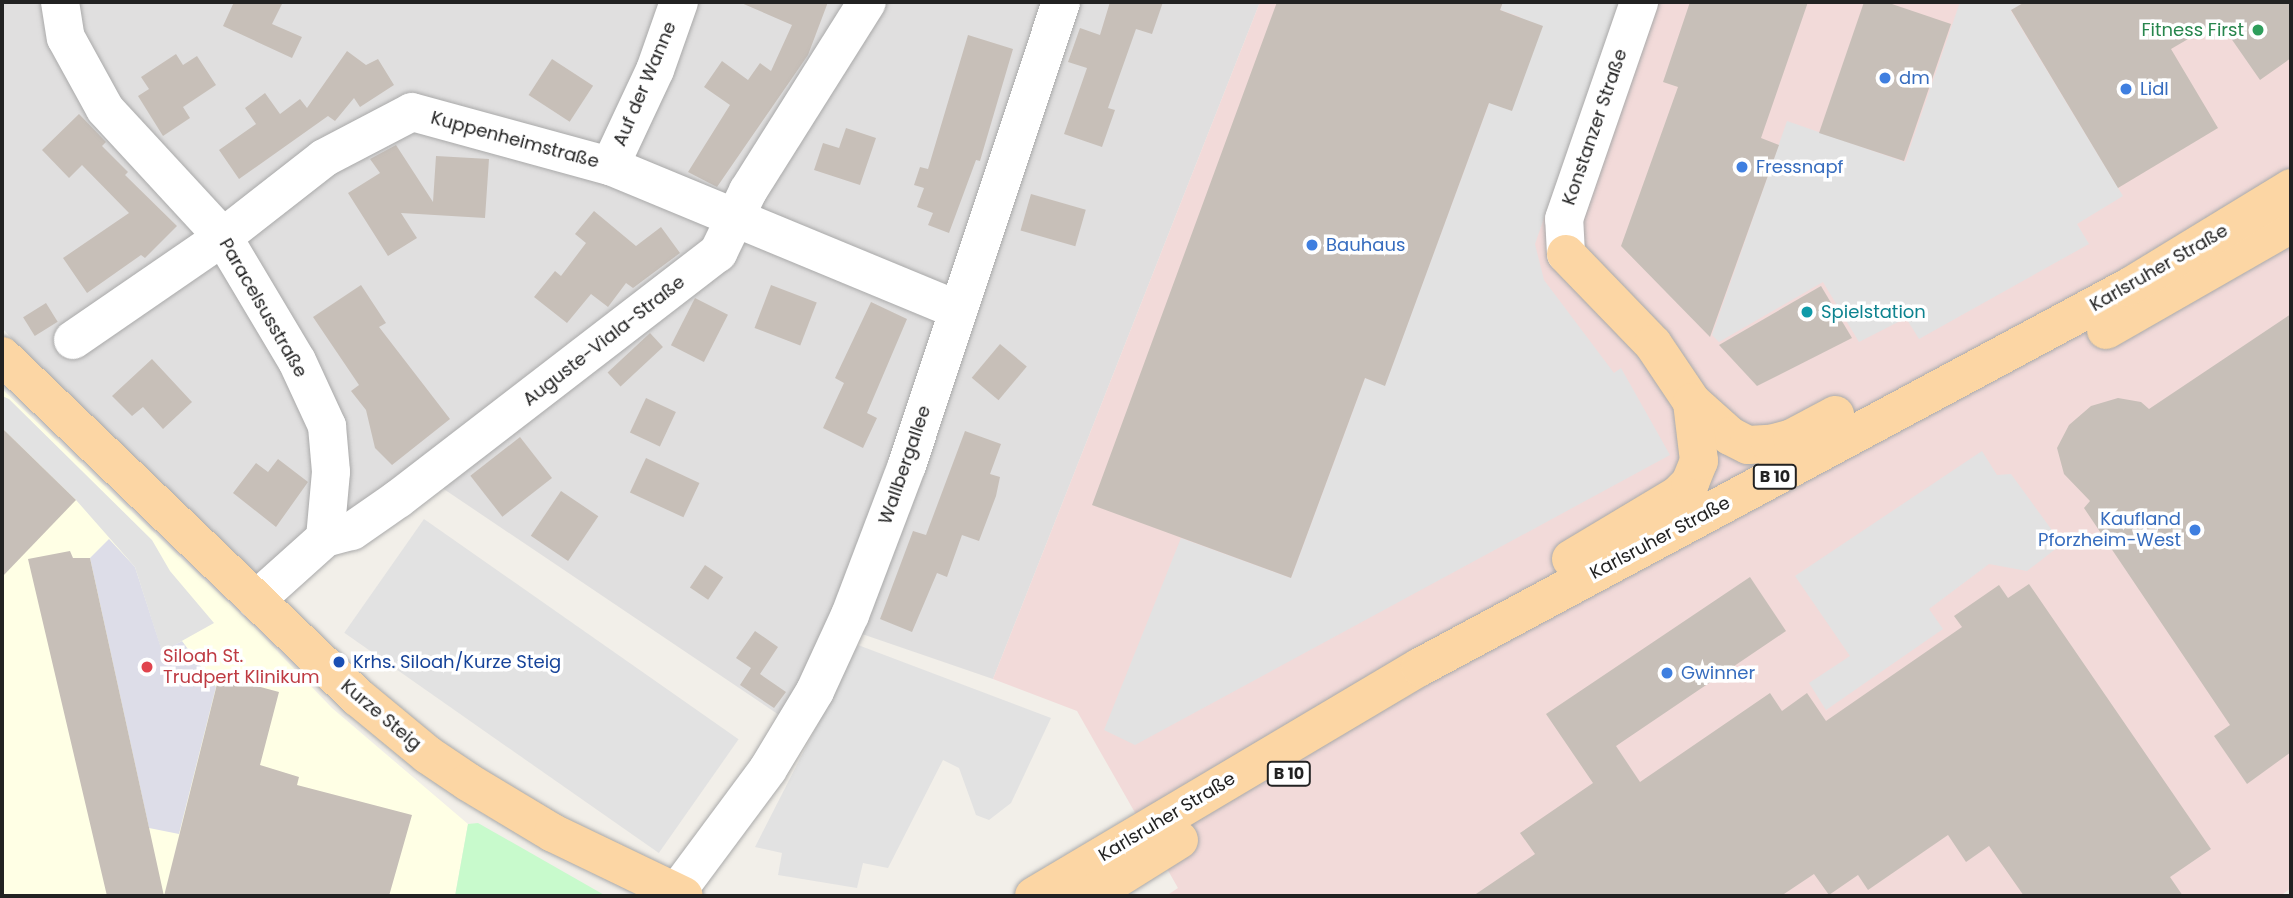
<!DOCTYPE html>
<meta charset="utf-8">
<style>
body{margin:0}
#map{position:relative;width:2293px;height:898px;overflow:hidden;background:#f2efe9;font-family:Poppins,sans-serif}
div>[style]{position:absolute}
.residential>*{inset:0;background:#e0dfdf}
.commercial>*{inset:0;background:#f2dad9}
.education>*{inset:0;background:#ffffe5}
.park>*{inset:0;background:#c8facc}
.parking>*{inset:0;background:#e2e2e2;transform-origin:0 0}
.plaza>*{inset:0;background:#dddde8}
.building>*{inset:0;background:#c7bfb8;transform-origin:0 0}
.roads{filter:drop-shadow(0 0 2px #a9a9a9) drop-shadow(0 0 2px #a9a9a9)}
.minor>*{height:38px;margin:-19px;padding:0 19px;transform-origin:19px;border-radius:19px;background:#fff}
.major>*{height:38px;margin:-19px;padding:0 19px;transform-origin:19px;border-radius:19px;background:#fcd6a4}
.dots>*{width:19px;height:19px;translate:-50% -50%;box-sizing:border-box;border:4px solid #fff;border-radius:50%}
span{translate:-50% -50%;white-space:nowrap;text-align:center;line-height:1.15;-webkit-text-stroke:7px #fff;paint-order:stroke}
.shield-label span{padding:2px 5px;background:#fff;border:2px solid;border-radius:5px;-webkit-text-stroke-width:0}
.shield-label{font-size:16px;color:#222;font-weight:700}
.leisure-label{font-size:18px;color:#27864d}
.right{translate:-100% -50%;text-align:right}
.shop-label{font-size:18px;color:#366cbe}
.left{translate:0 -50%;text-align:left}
.street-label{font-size:18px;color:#222}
.culture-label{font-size:18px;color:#0d838f}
.health-label{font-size:18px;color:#be3a42}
.transit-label{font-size:18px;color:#164399}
.frame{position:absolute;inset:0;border:4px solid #222;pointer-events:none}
</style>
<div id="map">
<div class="residential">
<i style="clip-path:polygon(2px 2px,1260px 2px,993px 679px,830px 623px,782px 717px,417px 471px,265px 573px,244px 572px,86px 418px,2px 328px)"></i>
</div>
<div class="commercial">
<i style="clip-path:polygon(1260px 2px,2291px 2px,2291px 888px,2280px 896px,1166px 896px,1178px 888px,1077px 711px,993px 679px)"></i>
</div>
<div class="education">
<i style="clip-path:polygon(2px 389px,253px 626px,332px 708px,468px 824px,455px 896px,2px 896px)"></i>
</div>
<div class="park">
<i style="clip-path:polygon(478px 823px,606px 896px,455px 896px,468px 824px)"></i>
</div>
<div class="parking">
<i style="clip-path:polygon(1503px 2px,1619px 2px,1535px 244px,1544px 280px,1614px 373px,1621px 368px,1670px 455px,1135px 745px,1104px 730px,1181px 538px,1291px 578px,1365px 378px,1385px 385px,1489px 103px,1520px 17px,1500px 10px)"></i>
<i style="clip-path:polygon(1960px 2px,2024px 2px,2011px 11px,2123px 196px,2077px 224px,2089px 244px,1919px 339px,1906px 318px,1859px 342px,1823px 282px,1719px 342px,1712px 335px,1787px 121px,1905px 162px)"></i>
<i style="clip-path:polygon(2px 396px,9px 399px,152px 540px,170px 571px,214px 623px,162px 652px,135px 567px,76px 500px,2px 428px)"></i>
<i style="clip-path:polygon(1982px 451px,1997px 475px,2011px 474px,2062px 544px,2027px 571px,1989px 564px,1929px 609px,1943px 629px,1826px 710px,1809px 683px,1850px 656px,1795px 576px)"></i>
<i style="left:424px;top:519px;width:384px;height:139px;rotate:35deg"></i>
<i style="clip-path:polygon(858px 645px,1051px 718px,1011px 803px,989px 820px,976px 815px,959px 768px,943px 760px,888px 868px,863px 863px,857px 888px,778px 875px,782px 853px,755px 847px)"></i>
</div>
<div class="plaza">
<i style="clip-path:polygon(109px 539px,135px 567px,162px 651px,182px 641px,216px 687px,179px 834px,149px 828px,90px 558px)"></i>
</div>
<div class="building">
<i style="clip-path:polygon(234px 2px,283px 2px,272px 24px,302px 37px,292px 58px,223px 26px)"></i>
<i style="clip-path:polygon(739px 2px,828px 2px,808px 55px,717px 187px,688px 172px,730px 105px,704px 87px,722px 61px,748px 80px,760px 63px,771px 71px,792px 25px)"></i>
<i style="clip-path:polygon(1110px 2px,1163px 2px,1152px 34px,1136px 29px,1108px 108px,1115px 110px,1102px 147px,1064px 134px,1087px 68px,1068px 62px,1080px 28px,1100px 35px)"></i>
<i style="clip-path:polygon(1277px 2px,1503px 2px,1500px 10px,1543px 26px,1512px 111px,1489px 103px,1385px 386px,1365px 378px,1291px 578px,1092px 505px)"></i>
<i style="clip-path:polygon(1690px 2px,1808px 2px,1761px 138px,1779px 145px,1710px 337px,1621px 246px,1678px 87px,1663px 82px)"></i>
<i style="clip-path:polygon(1864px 2px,1886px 2px,1951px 24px,1904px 161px,1819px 133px)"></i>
<i style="clip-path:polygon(2025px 2px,2291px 2px,2291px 58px,2260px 80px,2219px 21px,2171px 49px,2218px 128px,2118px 188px,2011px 10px)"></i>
<i style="clip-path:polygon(968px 35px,1013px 49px,980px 161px,976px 160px,949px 233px,928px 225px,933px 213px,917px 207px,924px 188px,914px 185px,920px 167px,928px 169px)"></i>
<i style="clip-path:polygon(347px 51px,366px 65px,378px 59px,394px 85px,360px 107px,354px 98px,335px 121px,328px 116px,239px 179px,219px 150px,256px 124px,245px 108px,265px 93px,280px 114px,300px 99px,307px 108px)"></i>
<i style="clip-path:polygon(176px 54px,183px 65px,197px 56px,216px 85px,183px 107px,190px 118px,163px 136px,138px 96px,149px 89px,141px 77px)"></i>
<i style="left:552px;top:59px;width:49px;height:43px;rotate:33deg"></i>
<i style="clip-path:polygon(79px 114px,106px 142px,102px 146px,128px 172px,125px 175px,177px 226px,145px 258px,141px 255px,87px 293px,63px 258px,129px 213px,82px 165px,69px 178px,42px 150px)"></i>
<i style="clip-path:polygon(846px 128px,876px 138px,860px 185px,814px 170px,823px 143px,839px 148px)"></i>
<i style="clip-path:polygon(396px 145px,433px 202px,436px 156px,489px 159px,485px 218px,401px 213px,417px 238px,388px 256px,348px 193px,380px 173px,370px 159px)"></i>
<i style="left:1031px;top:194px;width:57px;height:38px;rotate:16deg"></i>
<i style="clip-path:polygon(594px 211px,636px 246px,661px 227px,680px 253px,633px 288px,626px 283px,608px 307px,591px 294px,567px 323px,534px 297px,555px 271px,561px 276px,586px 243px,575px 234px)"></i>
<i style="clip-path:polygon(361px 285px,386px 323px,379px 327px,450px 419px,392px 465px,375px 448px,366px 410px,351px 391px,359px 385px,313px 317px)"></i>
<i style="left:771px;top:285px;width:49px;height:46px;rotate:21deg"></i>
<i style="clip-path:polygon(1821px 286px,1852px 338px,1757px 386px,1719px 345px)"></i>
<i style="left:695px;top:298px;width:37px;height:53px;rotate:27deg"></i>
<i style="clip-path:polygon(871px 302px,907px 319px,867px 413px,877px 418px,863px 448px,823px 428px,844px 383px,835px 378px)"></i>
<i style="left:46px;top:303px;width:22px;height:27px;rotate:58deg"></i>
<i style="clip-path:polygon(2291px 314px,2291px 752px,2247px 784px,2214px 736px,2230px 725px,2084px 508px,2090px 501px,2064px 474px,2057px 448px,2069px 425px,2091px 406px,2118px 398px,2141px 402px,2149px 409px)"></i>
<i style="left:650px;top:333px;width:19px;height:58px;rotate:47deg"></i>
<i style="left:1000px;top:344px;width:35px;height:44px;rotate:40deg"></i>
<i style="clip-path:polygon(152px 359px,192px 402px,163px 429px,143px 407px,132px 416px,112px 396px)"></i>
<i style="left:646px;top:398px;width:33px;height:38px;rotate:25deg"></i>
<i style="clip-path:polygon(2px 428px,76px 500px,2px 577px)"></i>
<i style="clip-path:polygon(965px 431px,1001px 444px,990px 474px,1000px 477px,996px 496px,979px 541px,962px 535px,947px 577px,937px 573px,912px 632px,880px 619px,913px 531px,926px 535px)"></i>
<i style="left:520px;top:437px;width:52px;height:63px;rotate:52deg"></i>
<i style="left:646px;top:458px;width:59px;height:38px;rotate:25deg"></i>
<i style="clip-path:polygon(278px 459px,308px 482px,276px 527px,233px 493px,256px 463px,268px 472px)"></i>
<i style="left:561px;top:491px;width:45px;height:54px;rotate:34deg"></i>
<i style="clip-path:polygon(70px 551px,73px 558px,90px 558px,164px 896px,219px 676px,279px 692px,260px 765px,299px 777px,297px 785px,412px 815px,389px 896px,107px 896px,28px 559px)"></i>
<i style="left:705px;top:565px;width:22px;height:27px;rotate:34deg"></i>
<i style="clip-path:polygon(1750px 577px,1786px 631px,1616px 746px,1640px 782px,1770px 693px,1782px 711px,1807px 693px,1826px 721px,1962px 627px,1954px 616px,1999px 585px,2008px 598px,2029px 584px,2211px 849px,2170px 877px,2183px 896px,2024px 896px,1989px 846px,1966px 862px,1948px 835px,1868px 890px,1858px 875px,1829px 895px,1814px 874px,1781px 896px,1473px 896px,1535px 854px,1520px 833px,1593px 783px,1546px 714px)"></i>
<i style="clip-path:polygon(755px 631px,778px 647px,760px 674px,786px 692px,774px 708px,740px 685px,751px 668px,736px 658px)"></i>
</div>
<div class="roads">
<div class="minor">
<i style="left:60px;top:2px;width:36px;rotate:81deg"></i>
<i style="left:66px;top:38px;width:81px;rotate:61.2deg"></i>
<i style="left:105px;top:109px;width:174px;rotate:47.3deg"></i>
<i style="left:223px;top:237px;width:144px;rotate:59.2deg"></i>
<i style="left:297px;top:361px;width:72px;rotate:65.2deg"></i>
<i style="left:327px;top:426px;width:46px;rotate:85deg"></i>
<i style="left:331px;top:472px;width:66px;rotate:95.2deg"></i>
<i style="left:610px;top:166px;width:106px;rotate:-64.9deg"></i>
<i style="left:655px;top:70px;width:72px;rotate:-70.6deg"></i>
<i style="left:1566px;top:254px;width:35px;rotate:-93deg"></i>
<i style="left:1564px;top:219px;width:230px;rotate:-70.9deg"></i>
<i style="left:73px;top:340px;width:182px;rotate:-34.5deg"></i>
<i style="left:223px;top:237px;width:128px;rotate:-38deg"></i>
<i style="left:324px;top:158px;width:99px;rotate:-27.6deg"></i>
<i style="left:412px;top:112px;width:205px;rotate:15.3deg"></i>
<i style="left:610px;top:166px;width:376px;rotate:22.5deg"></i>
<i style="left:256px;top:600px;width:93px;rotate:-41.9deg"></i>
<i style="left:325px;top:538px;width:28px;rotate:-15deg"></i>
<i style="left:352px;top:531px;width:56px;rotate:-34.8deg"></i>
<i style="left:398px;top:499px;width:404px;rotate:-37.6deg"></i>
<i style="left:718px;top:253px;width:69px;rotate:-64.2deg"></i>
<i style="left:748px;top:191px;width:223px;rotate:-57.8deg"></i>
<i style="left:676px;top:893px;width:154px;rotate:-53.4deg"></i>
<i style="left:768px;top:769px;width:91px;rotate:-58.9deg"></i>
<i style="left:815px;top:691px;width:84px;rotate:-65.3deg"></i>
<i style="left:850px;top:615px;width:160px;rotate:-69.2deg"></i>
<i style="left:907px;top:465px;width:488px;rotate:-71.6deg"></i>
</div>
<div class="major">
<i style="left:1566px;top:254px;width:125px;rotate:46deg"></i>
<i style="left:1653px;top:344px;width:70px;rotate:56.1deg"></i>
<i style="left:1692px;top:402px;width:51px;rotate:41.8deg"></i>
<i style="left:1730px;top:436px;width:20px;rotate:27deg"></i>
<i style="left:1748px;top:445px;width:22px;rotate:-3deg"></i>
<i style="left:1770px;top:444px;width:23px;rotate:-15deg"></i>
<i style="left:1792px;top:438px;width:49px;rotate:-28.1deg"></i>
<i style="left:2106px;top:330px;width:213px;rotate:-29.8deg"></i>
<i style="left:2px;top:356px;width:494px;rotate:43.8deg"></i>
<i style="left:359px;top:698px;width:89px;rotate:39.6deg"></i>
<i style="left:428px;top:755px;width:48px;rotate:34deg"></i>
<i style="left:468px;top:782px;width:99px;rotate:31deg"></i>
<i style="left:553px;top:833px;width:145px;rotate:25.7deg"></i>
<i style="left:1571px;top:559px;width:125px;rotate:-30.9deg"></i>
<i style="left:1678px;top:495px;width:17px;rotate:-45deg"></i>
<i style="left:1690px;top:483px;width:24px;rotate:-68deg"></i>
<i style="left:1699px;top:461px;width:59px;rotate:-96.8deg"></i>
<i style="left:1034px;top:896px;width:449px;rotate:-30.7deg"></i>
<i style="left:1420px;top:667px;width:804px;rotate:-28.19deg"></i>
<i style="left:2129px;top:287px;width:190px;rotate:-31.4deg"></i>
<i style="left:1089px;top:896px;width:106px;rotate:-31.9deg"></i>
</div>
</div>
<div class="dots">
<i style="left:2258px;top:30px;background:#2e9e5b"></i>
<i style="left:1885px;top:78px;background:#3f7fe0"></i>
<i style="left:2126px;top:89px;background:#3f7fe0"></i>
<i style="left:1742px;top:167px;background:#3f7fe0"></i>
<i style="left:1312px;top:245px;background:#3f7fe0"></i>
<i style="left:1807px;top:312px;background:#0f9aa8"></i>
<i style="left:2195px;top:530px;background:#3f7fe0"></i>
<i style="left:339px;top:662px;background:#1a4fb4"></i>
<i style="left:147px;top:667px;background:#e0444e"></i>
<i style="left:1667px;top:673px;background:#3f7fe0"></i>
</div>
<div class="shield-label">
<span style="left:1775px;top:477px">B 10</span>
<span style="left:1289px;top:774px">B 10</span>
</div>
<div class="leisure-label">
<span class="right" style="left:2244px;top:30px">Fitness First</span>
</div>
<div class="shop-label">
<span class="left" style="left:1899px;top:78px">dm</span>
<span class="left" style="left:2140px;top:89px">Lidl</span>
<span class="left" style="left:1756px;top:167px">Fressnapf</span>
<span class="left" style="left:1326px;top:245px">Bauhaus</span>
<span class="right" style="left:2181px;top:530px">Kaufland<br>Pforzheim-West</span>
<span class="left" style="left:1681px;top:673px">Gwinner</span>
</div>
<div class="street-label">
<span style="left:645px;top:84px;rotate:-67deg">Auf der Wanne</span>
<span style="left:1595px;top:127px;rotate:-71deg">Konstanzer Straße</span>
<span style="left:515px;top:140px;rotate:15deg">Kuppenheimstraße</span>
<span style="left:2159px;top:268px;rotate:-30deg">Karlsruher Straße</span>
<span style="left:263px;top:308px;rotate:60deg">Paracelsusstraße</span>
<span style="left:604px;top:341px;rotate:-38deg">Auguste-Viala-Straße</span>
<span style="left:905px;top:465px;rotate:-71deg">Wallbergallee</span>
<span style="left:1660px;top:538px;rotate:-28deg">Karlsruher Straße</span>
<span style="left:381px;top:715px;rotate:40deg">Kurze Steig</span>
<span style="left:1167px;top:817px;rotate:-31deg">Karlsruher Straße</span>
</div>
<div class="culture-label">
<span class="left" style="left:1821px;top:312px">Spielstation</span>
</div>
<div class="health-label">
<span class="left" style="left:163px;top:667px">Siloah St.<br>Trudpert Klinikum</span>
</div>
<div class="transit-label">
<span class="left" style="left:353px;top:662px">Krhs. Siloah/Kurze Steig</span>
</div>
<div class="frame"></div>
</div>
